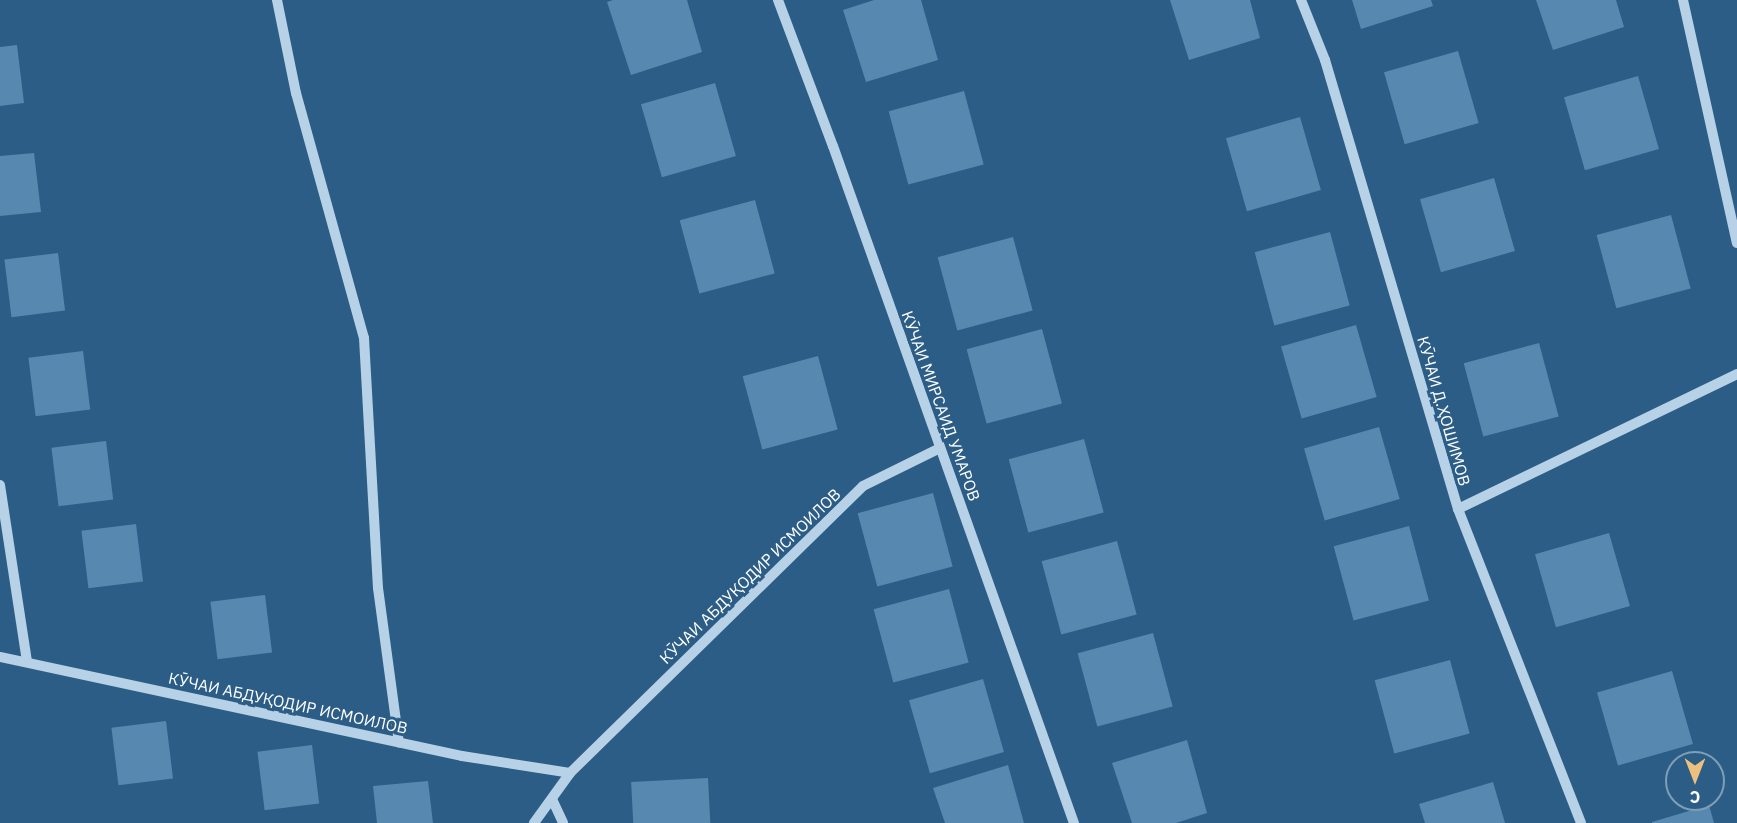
<!DOCTYPE html>
<meta charset="utf-8">
<style>
body{margin:0}
#map{position:relative;width:1737px;height:823px;overflow:hidden;background:#2b5d86;font-family:"IBM Plex Sans",sans-serif}
div>[style]{position:absolute}
.building>*{inset:0;background:#5788af;transform-origin:0 0}
.minor>*{height:10px;margin:-5px;padding:0 5px;transform-origin:5px;border-radius:5px;background:#b7d2e7}
span{translate:-50% -50%;white-space:nowrap;text-align:center;line-height:1.15;-webkit-text-stroke:6px #2b5d86;paint-order:stroke}
.street-label{font-size:16px;color:#fff}
.north{position:absolute;left:1665px;top:751px;width:60px;height:60px;box-sizing:border-box;background:#2b5d86;border:2px solid #809eb6;border-radius:50%;rotate:180deg;font-size:16px;font-weight:700;line-height:24px;text-align:center;color:#fff}
.north::after{content:'';display:block;margin:auto;width:21px;height:27px;background:#edc07f;clip-path:polygon(50% 0,100% 100%,50% 72%,0 100%)}
</style>
<div id="map">
<div class="building">
<i style="clip-path:polygon(613px 0,687px 0,702px 52px,631px 75px,607px 2px)"></i>
<i style="clip-path:polygon(874px 0,921px 0,938px 60px,866px 82px,843px 10px)"></i>
<i style="clip-path:polygon(1170px 0,1250px 0,1260px 38px,1189px 60px)"></i>
<i style="clip-path:polygon(1352px 0,1431px 0,1433px 6px,1361px 29px)"></i>
<i style="clip-path:polygon(1536px 0,1616px 0,1624px 27px,1553px 50px)"></i>
<i style="clip-path:polygon(17px 45px,24px 103px,0 106px,0 47px)"></i>
<i style="left:1458px;top:51px;width:75px;height:77px;rotate:74deg"></i>
<i style="left:1638px;top:76px;width:76px;height:77px;rotate:74deg"></i>
<i style="left:715px;top:83px;width:76px;height:77px;rotate:74deg"></i>
<i style="left:964px;top:91px;width:76px;height:78px;rotate:75deg"></i>
<i style="left:1300px;top:117px;width:76px;height:77px;rotate:74deg"></i>
<i style="clip-path:polygon(34px 153px,41px 212px,0 216px,0 156px)"></i>
<i style="left:1494px;top:178px;width:76px;height:77px;rotate:74deg"></i>
<i style="left:755px;top:200px;width:76px;height:78px;rotate:75deg"></i>
<i style="left:1671px;top:215px;width:76px;height:77px;rotate:75deg"></i>
<i style="left:1330px;top:232px;width:76px;height:78px;rotate:75deg"></i>
<i style="left:1013px;top:237px;width:76px;height:78px;rotate:75deg"></i>
<i style="left:58px;top:253px;width:58px;height:54px;rotate:83deg"></i>
<i style="left:1356px;top:325px;width:75px;height:78px;rotate:74deg"></i>
<i style="left:1042px;top:329px;width:77px;height:78px;rotate:75deg"></i>
<i style="left:1539px;top:343px;width:76px;height:78px;rotate:75deg"></i>
<i style="left:83px;top:351px;width:59px;height:55px;rotate:83deg"></i>
<i style="left:818px;top:356px;width:76px;height:78px;rotate:75deg"></i>
<i style="left:1379px;top:427px;width:75px;height:78px;rotate:74deg"></i>
<i style="left:1084px;top:439px;width:76px;height:78px;rotate:75deg"></i>
<i style="left:106px;top:441px;width:59px;height:55px;rotate:83deg"></i>
<i style="left:933px;top:493px;width:76px;height:78px;rotate:75deg"></i>
<i style="left:136px;top:524px;width:58px;height:55px;rotate:83deg"></i>
<i style="left:1409px;top:526px;width:77px;height:78px;rotate:75deg"></i>
<i style="left:1609px;top:533px;width:76px;height:77px;rotate:74deg"></i>
<i style="left:1117px;top:541px;width:76px;height:78px;rotate:75deg"></i>
<i style="left:949px;top:589px;width:76px;height:78px;rotate:75deg"></i>
<i style="left:265px;top:595px;width:58px;height:55px;rotate:83deg"></i>
<i style="left:1153px;top:633px;width:76px;height:78px;rotate:75deg"></i>
<i style="left:1450px;top:660px;width:76px;height:78px;rotate:75deg"></i>
<i style="left:1672px;top:671px;width:76px;height:78px;rotate:74deg"></i>
<i style="left:983px;top:679px;width:76px;height:77px;rotate:74deg"></i>
<i style="left:166px;top:721px;width:58px;height:55px;rotate:83deg"></i>
<i style="clip-path:polygon(1187px 740px,1207px 813px,1176px 823px,1132px 823px,1112px 763px)"></i>
<i style="left:312px;top:745px;width:59px;height:55px;rotate:83deg"></i>
<i style="clip-path:polygon(1008px 765px,1024px 823px,945px 823px,933px 788px)"></i>
<i style="left:708px;top:778px;width:45px;height:77px;rotate:87deg"></i>
<i style="clip-path:polygon(428px 781px,433px 823px,377px 823px,373px 786px)"></i>
<i style="clip-path:polygon(1493px 782px,1505px 823px,1425px 823px,1419px 804px)"></i>
<i style="clip-path:polygon(1709px 805px,1714px 823px,1652px 823px,1652px 822px)"></i>
</div>
<div class="minor">
<i style="left:277px;top:0;width:95px;rotate:78.5deg"></i>
<i style="left:296px;top:93px;width:254px;rotate:74.5deg"></i>
<i style="left:364px;top:338px;width:250px;rotate:86.8deg"></i>
<i style="left:378px;top:588px;width:156px;rotate:82.3deg"></i>
<i style="left:778px;top:0;width:156px;rotate:69.4deg"></i>
<i style="left:833px;top:146px;width:719px;rotate:70.41deg"></i>
<i style="left:1301px;top:0;width:65px;rotate:68.2deg"></i>
<i style="left:1325px;top:60px;width:468px;rotate:73.5deg"></i>
<i style="left:1458px;top:509px;width:337px;rotate:68.6deg"></i>
<i style="left:1683px;top:0;width:249px;rotate:77.5deg"></i>
<i style="left:0;top:485px;width:179px;rotate:81.3deg"></i>
<i style="left:1458px;top:509px;width:310px;rotate:-25.8deg"></i>
<i style="left:0;top:657px;width:472px;rotate:12.1deg"></i>
<i style="left:462px;top:756px;width:109px;rotate:8.9deg"></i>
<i style="left:552px;top:799px;width:26px;rotate:65deg"></i>
<i style="left:534px;top:823px;width:62px;rotate:-54.2deg"></i>
<i style="left:570px;top:773px;width:410px;rotate:-44.4deg"></i>
<i style="left:863px;top:486px;width:86px;rotate:-26.3deg"></i>
</div>
<div class="street-label">
<span style="left:941px;top:406px;rotate:70deg">КӮЧАИ МИРСАИД УМАРОВ</span>
<span style="left:1444px;top:411px;rotate:74deg">КӮЧАИ Д.ҲОШИМОВ</span>
<span style="left:750px;top:576px;rotate:-44deg">КӮЧАИ АБДУҚОДИР ИСМОИЛОВ</span>
<span style="left:288px;top:703px;rotate:12deg">КӮЧАИ АБДУҚОДИР ИСМОИЛОВ</span>
</div>
<div class="north">С</div>
</div>
